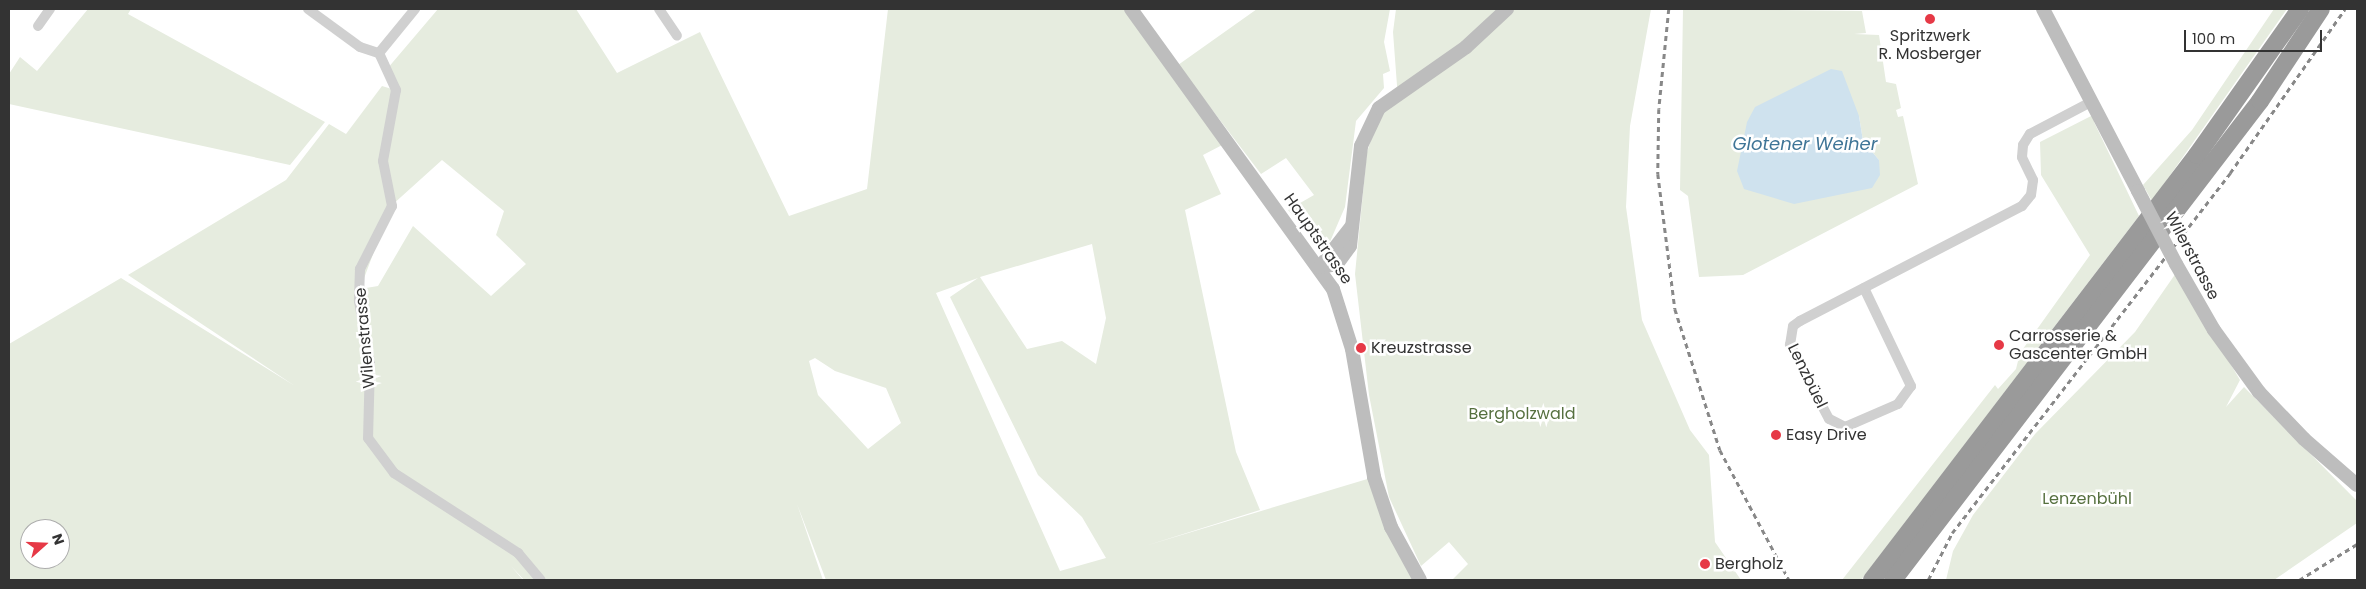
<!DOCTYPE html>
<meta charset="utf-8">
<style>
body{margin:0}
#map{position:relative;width:2366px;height:589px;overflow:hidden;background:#fff;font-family:Poppins,sans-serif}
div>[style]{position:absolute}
.green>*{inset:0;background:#e6ecdf}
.water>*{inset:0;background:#cfe2ee}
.street>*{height:10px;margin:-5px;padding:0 5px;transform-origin:5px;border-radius:5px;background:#d0d0d0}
.secondary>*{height:14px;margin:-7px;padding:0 7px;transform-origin:7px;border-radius:7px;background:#bdbdbd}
.highway>*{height:18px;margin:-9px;padding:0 9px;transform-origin:9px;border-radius:9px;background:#9a9a9a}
.rail>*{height:2.5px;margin-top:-1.25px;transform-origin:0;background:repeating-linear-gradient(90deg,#888 0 5px,transparent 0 9px)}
.secondary-bridge>*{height:14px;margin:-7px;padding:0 7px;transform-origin:7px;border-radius:7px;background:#bdbdbd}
.dots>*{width:14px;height:14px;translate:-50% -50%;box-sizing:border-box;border:2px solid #fff;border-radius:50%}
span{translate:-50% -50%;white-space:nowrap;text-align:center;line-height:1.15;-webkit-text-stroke:5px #fff;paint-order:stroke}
.poi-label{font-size:16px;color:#333}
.left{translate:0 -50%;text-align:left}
.street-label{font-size:16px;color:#333}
.park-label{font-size:16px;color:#56703f}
.water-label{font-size:18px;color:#3f7597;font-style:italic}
.frame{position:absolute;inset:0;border:10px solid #333;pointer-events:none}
.north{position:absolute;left:20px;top:519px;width:50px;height:50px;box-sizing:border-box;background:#fff;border:1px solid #adadad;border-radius:50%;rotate:70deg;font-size:14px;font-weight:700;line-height:20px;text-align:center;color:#333}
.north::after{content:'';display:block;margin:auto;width:18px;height:22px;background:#e63946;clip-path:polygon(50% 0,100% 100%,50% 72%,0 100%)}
.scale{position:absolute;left:2184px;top:30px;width:138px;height:22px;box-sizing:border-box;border:2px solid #333;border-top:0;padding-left:6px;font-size:15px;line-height:18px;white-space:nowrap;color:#333;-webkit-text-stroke:4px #fff;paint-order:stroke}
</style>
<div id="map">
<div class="green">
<i style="clip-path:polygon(88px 9px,131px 9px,128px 14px,325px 122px,290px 165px,9px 104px,9px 74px,20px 57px,37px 71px)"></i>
<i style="clip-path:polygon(evenodd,438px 9px,576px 9px,617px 73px,700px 32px,789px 216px,867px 189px,888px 9px,1129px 9px,1228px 142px,1203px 155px,1221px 194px,1185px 210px,1236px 452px,1260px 510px,1145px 546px,1374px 477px,1420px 580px,826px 580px,797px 504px,823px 580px,524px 580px,511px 566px,523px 580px,9px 580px,9px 344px,121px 278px,295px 386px,128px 275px,286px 180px,329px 124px,346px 134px,382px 86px,395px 90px,387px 69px,438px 9px,442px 160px,504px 211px,496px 235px,526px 264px,491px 296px,413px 226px,378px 286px,360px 289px,391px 206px,442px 160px,438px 9px,1092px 244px,1106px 318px,1096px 364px,1062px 341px,1027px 349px,980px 277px,1092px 244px,438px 9px,978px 278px,950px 297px,1038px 475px,1082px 517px,1106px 558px,1060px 571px,936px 293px,978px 278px,438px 9px,815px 358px,835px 371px,886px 388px,901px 423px,868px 449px,818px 395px,809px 361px,815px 358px,438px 9px,30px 529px,60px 529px,60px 559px,30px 559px,30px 529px)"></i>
<i style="clip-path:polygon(1257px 9px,1390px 9px,1384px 42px,1390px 71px,1383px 74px,1384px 88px,1356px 121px,1345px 207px,1329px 244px,1319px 244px,1288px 210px,1314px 195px,1286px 158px,1261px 174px,1178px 65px)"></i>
<i style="clip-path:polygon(1396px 9px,1651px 9px,1630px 126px,1626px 207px,1642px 320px,1690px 430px,1709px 455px,1715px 542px,1741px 580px,1452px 580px,1468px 564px,1449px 542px,1421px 566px,1389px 497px,1369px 395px,1355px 274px,1367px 152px,1378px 119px,1398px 99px,1393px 32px)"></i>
<i style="clip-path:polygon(evenodd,1683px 9px,1862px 11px,1866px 33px,1854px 34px,1879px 35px,1886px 82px,1896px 84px,1901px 108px,1896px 110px,1898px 117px,1903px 116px,1918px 184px,1743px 275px,1699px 277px,1688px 196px,1680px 190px,1683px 9px,1755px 107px,1859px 116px,1863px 141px,1879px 160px,1755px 107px)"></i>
<i style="clip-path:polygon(2274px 9px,2287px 9px,2152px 201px,2143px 185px,2192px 130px)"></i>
<i style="clip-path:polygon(2097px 113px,2094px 122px,2139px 216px,1861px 580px,1842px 580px,1995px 385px,1998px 389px,2016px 369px,2020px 353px,2090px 255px,2041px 175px,2040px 142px)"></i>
<i style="clip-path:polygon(2176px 273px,2240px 380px,2226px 407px,2244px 387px,2357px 501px,2357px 523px,2274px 580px,1946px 580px,1953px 551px,1973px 515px,2035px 434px,2135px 332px)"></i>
</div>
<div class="water">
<i style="clip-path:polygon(1831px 69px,1842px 71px,1859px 116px,1863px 141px,1879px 160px,1880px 175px,1872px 188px,1794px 204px,1744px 189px,1737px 171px,1747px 122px,1755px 107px)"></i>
</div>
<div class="street">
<i style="left:308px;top:9px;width:64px;rotate:36.2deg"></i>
<i style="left:360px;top:47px;width:20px;rotate:18deg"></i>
<i style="left:379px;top:53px;width:57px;rotate:-50.7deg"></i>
<i style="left:659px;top:9px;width:32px;rotate:56deg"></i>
<i style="left:38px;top:26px;width:21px;rotate:-55deg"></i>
<i style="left:379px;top:53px;width:41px;rotate:65.3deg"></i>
<i style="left:396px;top:90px;width:72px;rotate:100.4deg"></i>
<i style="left:383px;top:161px;width:46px;rotate:78.7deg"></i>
<i style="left:392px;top:206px;width:71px;rotate:116.9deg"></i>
<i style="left:360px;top:269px;width:32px;rotate:92deg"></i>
<i style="left:359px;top:301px;width:63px;rotate:79.9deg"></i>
<i style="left:370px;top:363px;width:75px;rotate:91.5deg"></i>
<i style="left:368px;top:438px;width:44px;rotate:53.4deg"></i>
<i style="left:394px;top:473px;width:148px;rotate:32.8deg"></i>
<i style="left:518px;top:553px;width:35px;rotate:50deg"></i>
<i style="left:1864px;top:288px;width:109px;rotate:64.4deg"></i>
<i style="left:1911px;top:386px;width:22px;rotate:126deg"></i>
<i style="left:1898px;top:404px;width:58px;rotate:156.5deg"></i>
<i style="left:1845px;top:427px;width:18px;rotate:-153deg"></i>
<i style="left:1829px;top:419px;width:84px;rotate:-117.8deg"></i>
<i style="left:1790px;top:345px;width:19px;rotate:-81deg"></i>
<i style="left:1793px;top:326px;width:9px;rotate:-36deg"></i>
<i style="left:1800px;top:321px;width:250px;rotate:-27.4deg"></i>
<i style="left:2022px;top:206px;width:14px;rotate:-51deg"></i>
<i style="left:2031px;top:195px;width:15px;rotate:-82deg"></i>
<i style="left:2033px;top:180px;width:25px;rotate:-116deg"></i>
<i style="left:2022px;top:157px;width:12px;rotate:-85deg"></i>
<i style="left:2023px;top:145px;width:13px;rotate:-58deg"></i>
<i style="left:2030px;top:134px;width:69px;rotate:-27.7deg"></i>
</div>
<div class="secondary">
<i style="left:1131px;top:9px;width:345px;rotate:54.2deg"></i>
<i style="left:1333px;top:289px;width:63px;rotate:72.4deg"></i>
<i style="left:1352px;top:349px;width:130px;rotate:80.2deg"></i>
<i style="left:1374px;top:477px;width:53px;rotate:71.2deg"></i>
<i style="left:1391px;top:527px;width:60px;rotate:61.3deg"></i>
<i style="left:2043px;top:9px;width:205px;rotate:62.4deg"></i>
<i style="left:2176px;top:264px;width:76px;rotate:60.1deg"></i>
<i style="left:2214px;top:330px;width:77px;rotate:54deg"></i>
<i style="left:2259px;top:392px;width:65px;rotate:46.2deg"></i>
<i style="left:2304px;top:439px;width:70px;rotate:41deg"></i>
<i style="left:1320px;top:267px;width:17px;rotate:-10deg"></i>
<i style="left:1337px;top:264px;width:22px;rotate:-54deg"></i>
<i style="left:1350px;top:246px;width:101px;rotate:-83.7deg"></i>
<i style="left:1361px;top:146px;width:42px;rotate:-64.7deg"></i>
<i style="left:1379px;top:108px;width:106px;rotate:-35deg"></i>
<i style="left:1466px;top:47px;width:56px;rotate:-42.8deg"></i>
<i style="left:1320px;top:267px;width:51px;rotate:-52.2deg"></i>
</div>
<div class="highway">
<i style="left:1872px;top:580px;width:535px;rotate:-52.59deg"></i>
<i style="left:2197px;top:155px;width:179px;rotate:-54.8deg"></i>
<i style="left:1893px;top:580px;width:603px;rotate:-52.54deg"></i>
<i style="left:2260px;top:101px;width:110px;rotate:-56.5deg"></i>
</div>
<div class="rail">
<i style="left:1669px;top:9px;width:100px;rotate:95.7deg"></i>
<i style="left:1659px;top:109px;width:65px;rotate:90.9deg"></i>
<i style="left:1658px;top:174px;width:136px;rotate:82.8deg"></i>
<i style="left:1675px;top:309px;width:148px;rotate:72.3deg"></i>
<i style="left:1720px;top:450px;width:147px;rotate:62deg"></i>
<i style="left:1928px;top:580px;width:53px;rotate:-62.9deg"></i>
<i style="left:1952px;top:533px;width:455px;rotate:-52.3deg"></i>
<i style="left:2230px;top:173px;width:200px;rotate:-55deg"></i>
<i style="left:2299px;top:580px;width:68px;rotate:-31.8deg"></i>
</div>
<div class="secondary-bridge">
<i style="left:2138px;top:191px;width:82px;rotate:62.5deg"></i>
</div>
<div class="dots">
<i style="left:1930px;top:19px;background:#e63946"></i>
<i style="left:1999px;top:345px;background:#e63946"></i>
<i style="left:1361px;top:348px;background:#e63946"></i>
<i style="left:1776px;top:435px;background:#e63946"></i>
<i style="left:1705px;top:564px;background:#e63946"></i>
</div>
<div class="poi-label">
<span style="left:1930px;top:45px">Spritzwerk<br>R. Mosberger</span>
<span class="left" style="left:2009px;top:345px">Carrosserie &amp;<br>Gascenter GmbH</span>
<span class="left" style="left:1371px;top:348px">Kreuzstrasse</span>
<span class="left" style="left:1786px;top:435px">Easy Drive</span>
<span class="left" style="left:1715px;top:564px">Bergholz</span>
</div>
<div class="street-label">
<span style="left:1318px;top:239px;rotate:55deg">Hauptstrasse</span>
<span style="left:2192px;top:256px;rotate:62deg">Wilerstrasse</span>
<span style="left:365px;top:338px;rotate:-95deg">Wilenstrasse</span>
<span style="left:1807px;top:376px;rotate:64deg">Lenzbüel</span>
</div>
<div class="park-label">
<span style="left:1522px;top:414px">Bergholzwald</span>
<span style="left:2087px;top:499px">Lenzenbühl</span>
</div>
<div class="water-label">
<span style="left:1805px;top:144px">Glotener Weiher</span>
</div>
<div class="frame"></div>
<div class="north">N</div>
<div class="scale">100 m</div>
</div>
